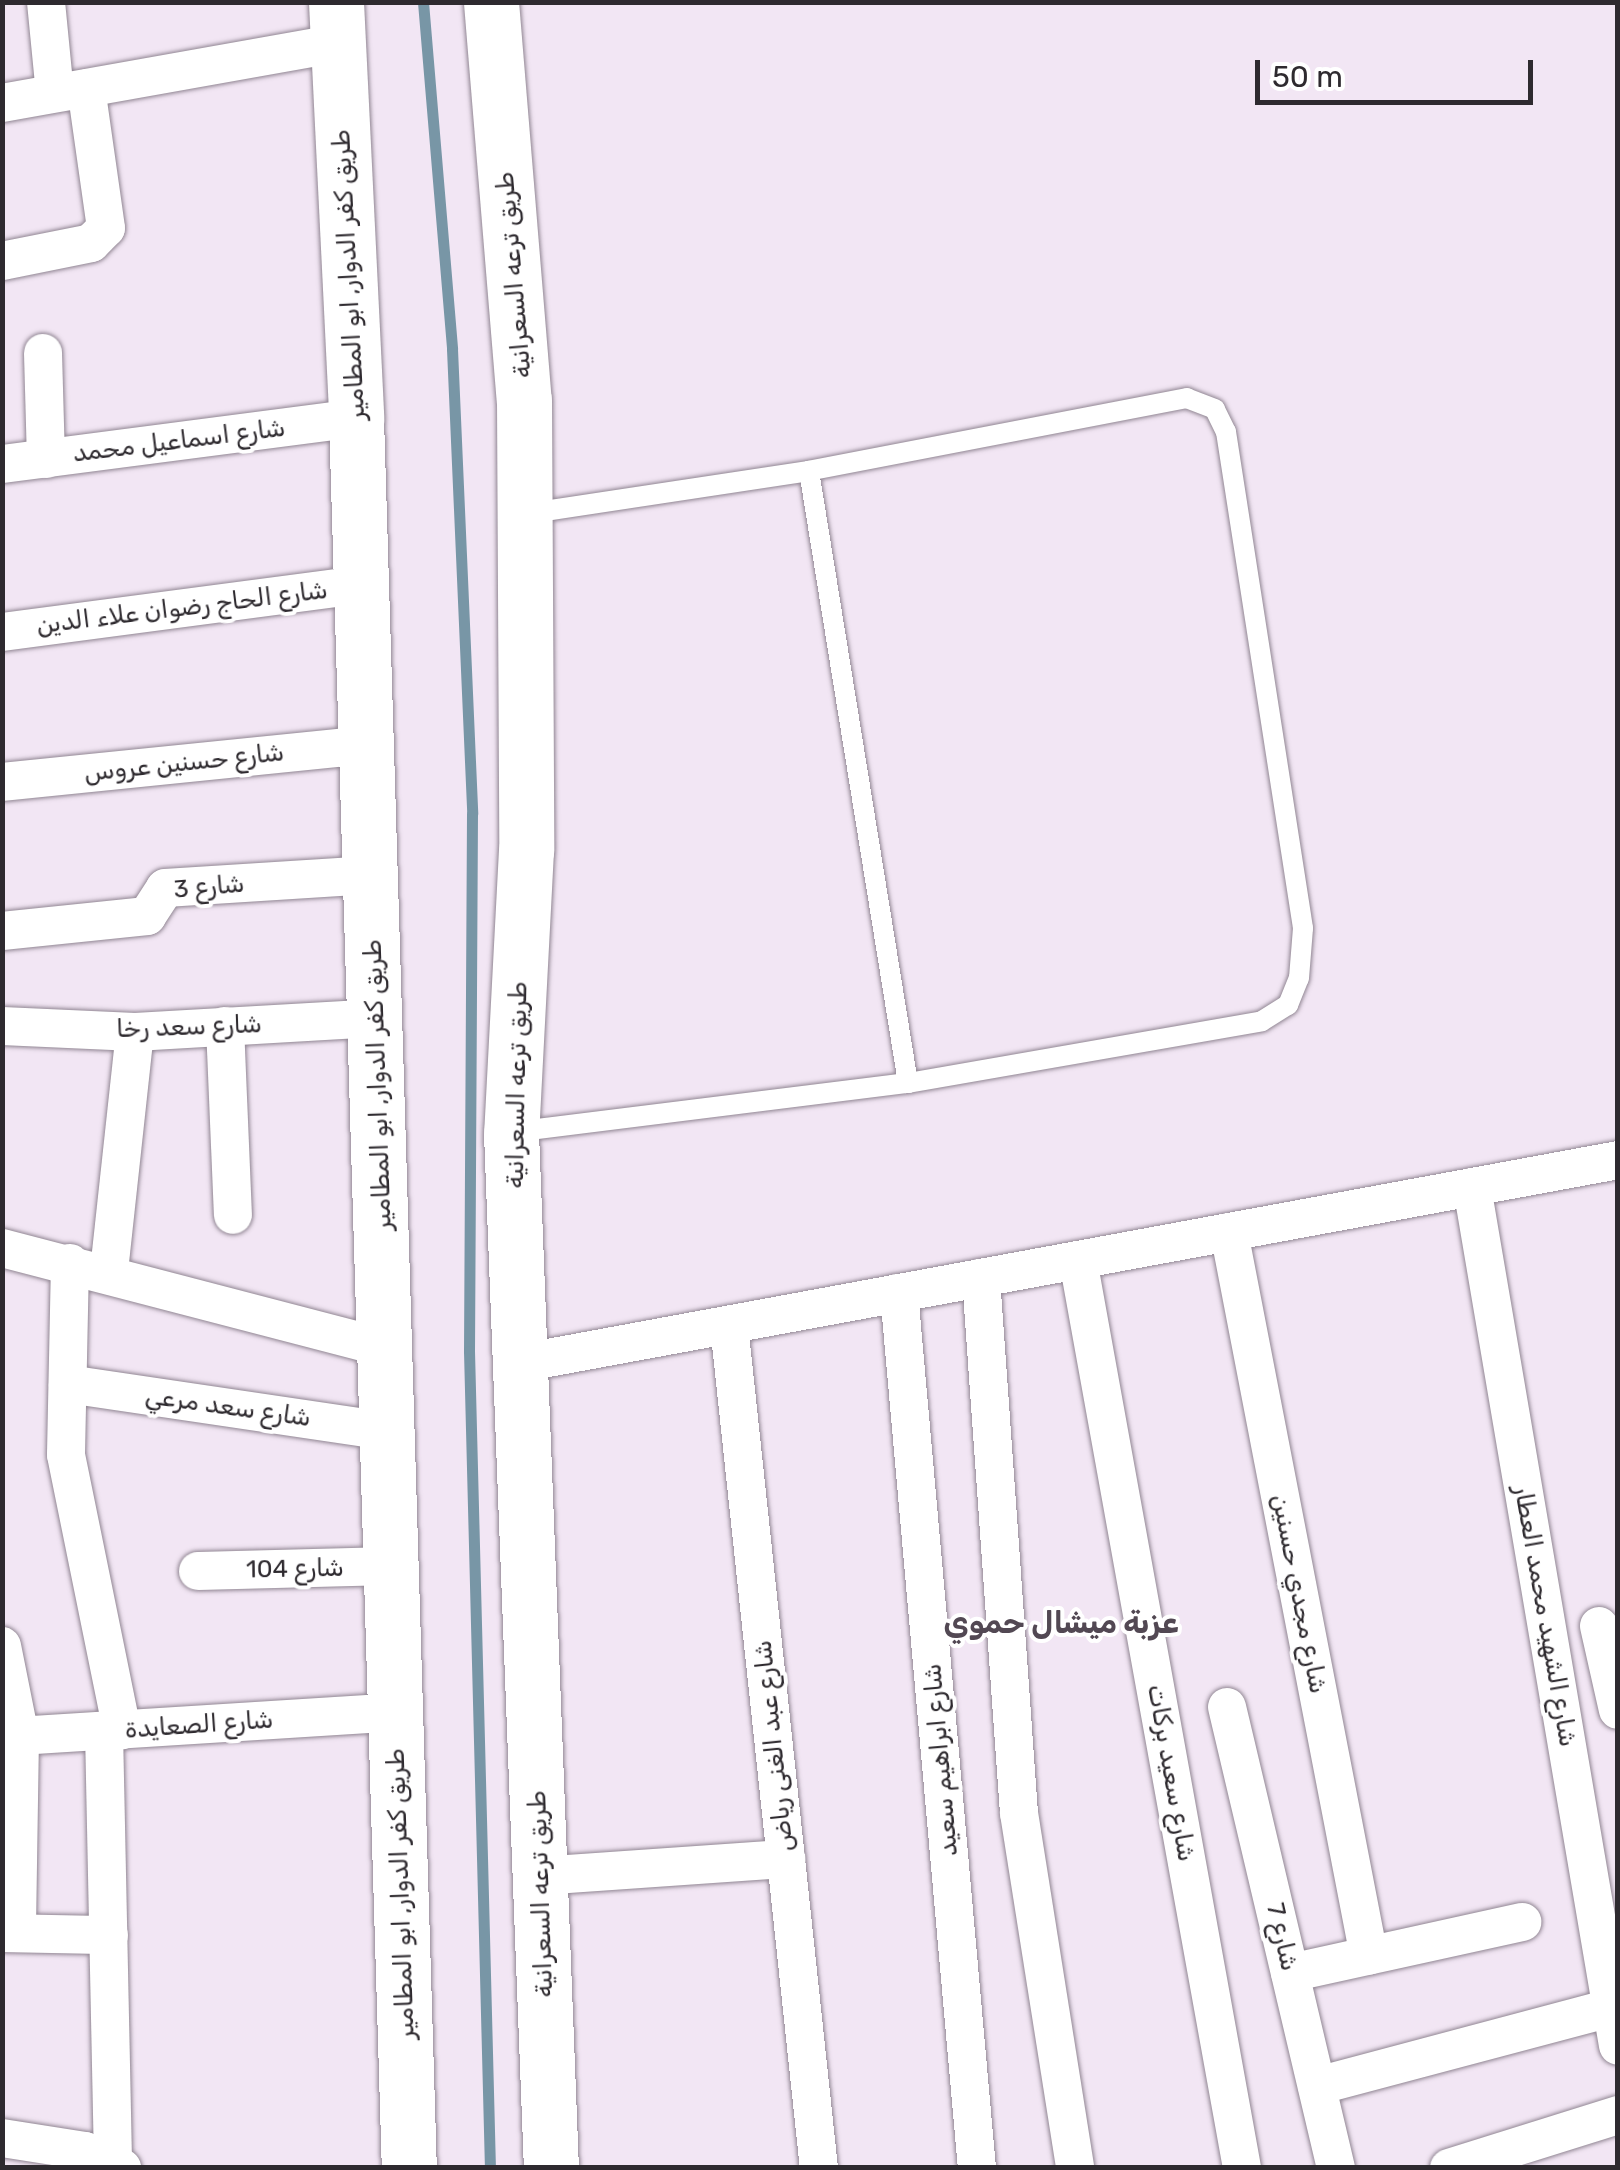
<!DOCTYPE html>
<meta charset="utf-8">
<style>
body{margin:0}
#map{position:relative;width:1620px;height:2170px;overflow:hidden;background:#f2e6f4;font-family:Rubik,Cairo,sans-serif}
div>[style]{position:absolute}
.stream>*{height:11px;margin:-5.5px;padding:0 5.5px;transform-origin:5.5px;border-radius:5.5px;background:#7896a6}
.roads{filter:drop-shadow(0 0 2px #918693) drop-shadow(0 0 2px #918693)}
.lane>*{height:20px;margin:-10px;padding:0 10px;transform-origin:10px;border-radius:10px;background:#fff}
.street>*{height:38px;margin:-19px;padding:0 19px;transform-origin:19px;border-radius:19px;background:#fff}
.secondary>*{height:55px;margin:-27.5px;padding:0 27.5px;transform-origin:27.5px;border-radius:27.5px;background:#fff}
span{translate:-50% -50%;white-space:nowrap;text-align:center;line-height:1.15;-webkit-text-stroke:8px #fff;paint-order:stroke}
.street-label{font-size:25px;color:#2e2a2f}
.quarter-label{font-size:30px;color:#524853;font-weight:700}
.frame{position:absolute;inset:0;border:5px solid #2e2a2f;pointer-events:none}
.scale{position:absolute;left:1255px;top:60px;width:278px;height:45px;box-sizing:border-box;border:5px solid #2e2a2f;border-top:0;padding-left:12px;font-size:30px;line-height:35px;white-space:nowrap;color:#2e2a2f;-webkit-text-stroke:8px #fff;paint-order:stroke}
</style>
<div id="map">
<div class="stream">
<i style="left:423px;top:2px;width:348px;rotate:85.2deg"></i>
<i style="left:452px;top:349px;width:465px;rotate:87.5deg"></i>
<i style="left:472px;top:814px;width:537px;rotate:90.32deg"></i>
<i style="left:469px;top:1351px;width:817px;rotate:88.53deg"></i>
</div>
<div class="roads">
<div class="lane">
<i style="left:809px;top:471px;width:620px;rotate:80.81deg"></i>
<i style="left:513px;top:1132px;width:398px;rotate:-7.1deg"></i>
<i style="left:908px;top:1083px;width:359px;rotate:-9.9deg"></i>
<i style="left:1262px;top:1021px;width:31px;rotate:-32deg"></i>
<i style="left:1288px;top:1005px;width:29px;rotate:-68deg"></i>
<i style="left:1299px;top:978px;width:50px;rotate:-85.4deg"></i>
<i style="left:1303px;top:928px;width:502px;rotate:-98.82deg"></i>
<i style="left:1226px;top:432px;width:25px;rotate:-116deg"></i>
<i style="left:1215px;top:409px;width:30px;rotate:-159deg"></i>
<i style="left:1187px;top:398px;width:385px;rotate:169.1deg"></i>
<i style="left:809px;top:471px;width:286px;rotate:171.4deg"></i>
</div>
<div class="street">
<i style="left:46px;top:2px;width:91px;rotate:84.4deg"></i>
<i style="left:2px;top:103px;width:341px;rotate:-10.1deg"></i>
<i style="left:2px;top:261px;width:91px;rotate:-11.4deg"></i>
<i style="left:91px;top:243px;width:21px;rotate:-45deg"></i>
<i style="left:106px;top:228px;width:141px;rotate:-98.1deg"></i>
<i style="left:43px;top:353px;width:106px;rotate:88.4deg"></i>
<i style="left:2px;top:464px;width:357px;rotate:-7.4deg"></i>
<i style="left:2px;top:632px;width:362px;rotate:-7.5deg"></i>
<i style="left:2px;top:782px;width:366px;rotate:-5.8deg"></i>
<i style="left:2px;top:931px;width:146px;rotate:-5.9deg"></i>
<i style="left:147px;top:916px;width:33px;rotate:-57deg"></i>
<i style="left:165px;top:888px;width:206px;rotate:-3.6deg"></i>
<i style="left:2px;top:1026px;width:133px;rotate:2.6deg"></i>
<i style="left:135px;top:1032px;width:241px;rotate:-3.3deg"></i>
<i style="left:225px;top:1026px;width:189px;rotate:87.6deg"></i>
<i style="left:1472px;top:1187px;width:871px;rotate:80.35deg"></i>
<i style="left:1229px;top:1232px;width:737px;rotate:79.06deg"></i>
<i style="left:2px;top:1248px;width:396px;rotate:14.6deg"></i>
<i style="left:1078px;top:1260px;width:923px;rotate:79.76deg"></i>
<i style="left:70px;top:1263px;width:192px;rotate:91.2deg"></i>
<i style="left:66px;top:1455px;width:281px;rotate:78.5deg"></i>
<i style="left:109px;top:1271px;width:240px;rotate:-83.8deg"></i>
<i style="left:981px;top:1278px;width:536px;rotate:85.94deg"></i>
<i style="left:1019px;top:1813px;width:359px;rotate:81deg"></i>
<i style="left:899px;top:1293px;width:878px;rotate:84.91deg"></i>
<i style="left:729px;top:1325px;width:848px;rotate:83.91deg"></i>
<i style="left:521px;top:1363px;width:1116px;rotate:-10.48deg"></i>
<i style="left:68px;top:1384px;width:323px;rotate:8.4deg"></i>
<i style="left:198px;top:1571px;width:193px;rotate:-1.5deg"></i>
<i style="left:1599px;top:1626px;width:86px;rotate:77.3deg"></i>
<i style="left:2px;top:1646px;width:92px;rotate:78.7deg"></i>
<i style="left:20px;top:1736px;width:197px;rotate:90.9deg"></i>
<i style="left:1227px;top:1707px;width:474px;rotate:76.7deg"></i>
<i style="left:104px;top:1731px;width:431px;rotate:88.8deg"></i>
<i style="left:2px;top:1737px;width:395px;rotate:-3.6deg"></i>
<i style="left:540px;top:1876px;width:247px;rotate:-4deg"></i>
<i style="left:2px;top:1933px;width:107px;rotate:1.1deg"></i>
<i style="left:1290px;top:1973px;width:238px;rotate:-12.4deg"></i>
<i style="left:1317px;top:2086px;width:304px;rotate:-14.9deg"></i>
<i style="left:2px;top:2138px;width:84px;rotate:8.9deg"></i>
<i style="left:85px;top:2151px;width:41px;rotate:24.7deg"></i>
<i style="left:1449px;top:2168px;width:177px;rotate:-17.4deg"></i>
</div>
<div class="secondary">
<i style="left:336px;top:2px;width:416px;rotate:87.2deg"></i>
<i style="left:356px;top:418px;width:1751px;rotate:88.27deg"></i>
<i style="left:491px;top:2px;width:399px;rotate:85.3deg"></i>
<i style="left:524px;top:400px;width:450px;rotate:89.7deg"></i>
<i style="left:526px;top:850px;width:283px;rotate:93deg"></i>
<i style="left:511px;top:1133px;width:1036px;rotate:87.79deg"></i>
</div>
</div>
<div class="street-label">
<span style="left:349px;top:275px;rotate:-93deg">طريق كفر الدوار, ابو المطامير</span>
<span style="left:514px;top:275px;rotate:-95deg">طريق ترعه السعرانية</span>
<span style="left:179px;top:441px;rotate:-7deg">شارع اسماعيل محمد</span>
<span style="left:182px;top:608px;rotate:-7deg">شارع الحاج رضوان علاء الدين</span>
<span style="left:184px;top:763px;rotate:-6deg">شارع حسنين عروس</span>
<span style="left:209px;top:887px;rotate:-5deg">شارع 3</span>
<span style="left:189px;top:1027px;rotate:-2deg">شارع سعد رخا</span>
<span style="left:378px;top:1085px;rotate:-92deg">طريق كفر الدوار, ابو المطامير</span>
<span style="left:517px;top:1085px;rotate:-89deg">طريق ترعه السعرانية</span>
<span style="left:228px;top:1407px;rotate:8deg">شارع سعد مرعي</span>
<span style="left:295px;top:1569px;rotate:-1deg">شارع 104</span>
<span style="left:1299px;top:1594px;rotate:79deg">شارع مجدي حسنين</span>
<span style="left:1545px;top:1616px;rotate:80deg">شارع الشهيد محمد العطار</span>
<span style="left:199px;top:1725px;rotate:-4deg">شارع الصعايدة</span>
<span style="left:774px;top:1746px;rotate:-96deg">شارع عبد الغنى رياض</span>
<span style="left:941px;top:1760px;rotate:-95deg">شارع ابراهيم سعيد</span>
<span style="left:1171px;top:1773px;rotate:80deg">شارع سعيد بركات</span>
<span style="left:401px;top:1894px;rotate:-92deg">طريق كفر الدوار, ابو المطامير</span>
<span style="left:541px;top:1894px;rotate:-92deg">طريق ترعه السعرانية</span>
<span style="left:1282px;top:1937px;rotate:77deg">شارع 7</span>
</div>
<div class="quarter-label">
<span style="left:1061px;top:1623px">عزبة ميشال حموي</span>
</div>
<div class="frame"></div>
<div class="scale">50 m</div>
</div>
